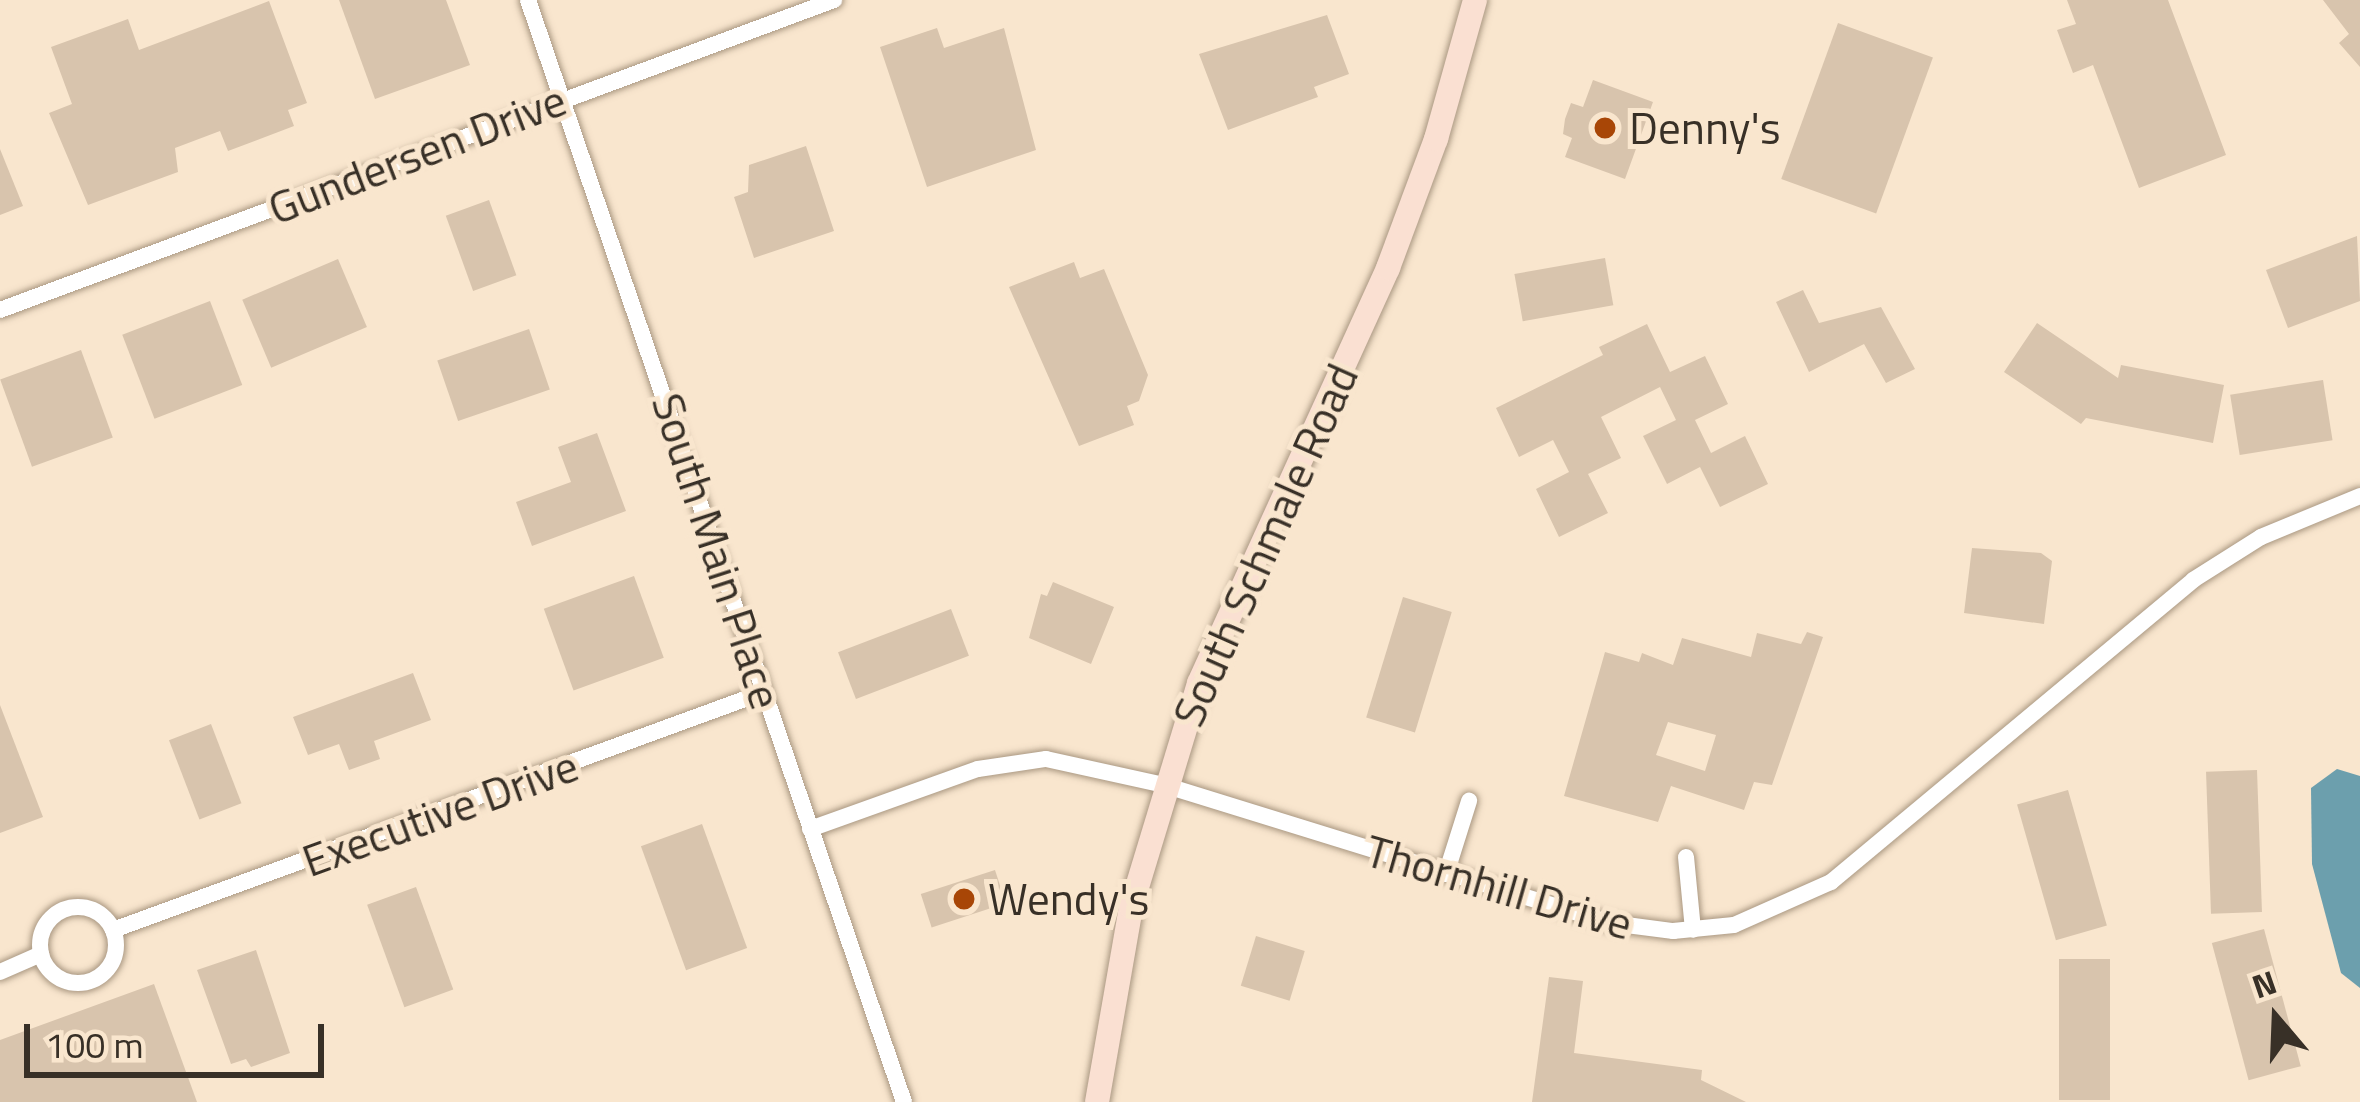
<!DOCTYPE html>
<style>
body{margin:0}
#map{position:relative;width:2360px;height:1102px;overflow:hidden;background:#f9e6ce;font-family:"Titillium Web",sans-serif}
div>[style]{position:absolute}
.water>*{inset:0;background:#6c9fad}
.building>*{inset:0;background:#d8c4ad;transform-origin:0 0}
.roads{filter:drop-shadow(0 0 3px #aa9882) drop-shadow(0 0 3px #aa9882)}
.minor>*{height:16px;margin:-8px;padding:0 8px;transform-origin:8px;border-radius:8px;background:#fff}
.minor>.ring{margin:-8px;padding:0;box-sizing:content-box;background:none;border:16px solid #fff;border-radius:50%}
.secondary>*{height:24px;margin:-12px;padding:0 12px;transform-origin:12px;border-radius:12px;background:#fae0d2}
.dots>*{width:33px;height:33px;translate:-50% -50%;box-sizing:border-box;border:6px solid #f9e6ce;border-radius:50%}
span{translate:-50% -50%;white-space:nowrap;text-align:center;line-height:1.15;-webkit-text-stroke:10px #f9e6ce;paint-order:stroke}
.poi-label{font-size:45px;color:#383027}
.left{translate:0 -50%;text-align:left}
.street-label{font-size:45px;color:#383027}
.north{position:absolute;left:2216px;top:958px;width:120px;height:120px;-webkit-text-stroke:9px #f9e6ce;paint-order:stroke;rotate:341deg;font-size:33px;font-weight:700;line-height:48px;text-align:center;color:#383027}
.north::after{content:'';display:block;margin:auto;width:42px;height:54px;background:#383027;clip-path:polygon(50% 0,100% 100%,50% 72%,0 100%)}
.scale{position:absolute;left:24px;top:1024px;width:300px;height:54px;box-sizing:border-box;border:6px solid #383027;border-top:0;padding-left:15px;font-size:36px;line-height:42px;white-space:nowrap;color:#383027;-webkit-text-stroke:9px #f9e6ce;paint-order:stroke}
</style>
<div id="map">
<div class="water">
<i style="clip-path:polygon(2337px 769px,2360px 776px,2360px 988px,2341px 973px,2312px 864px,2311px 788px)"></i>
</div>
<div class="building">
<i style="clip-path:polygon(339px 0,446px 0,470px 65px,375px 99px)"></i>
<i style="clip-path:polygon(2067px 0,2168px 0,2226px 155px,2139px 188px,2093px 65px,2073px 73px,2057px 30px,2076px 24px)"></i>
<i style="clip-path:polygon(2323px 0,2360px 0,2360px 67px,2339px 43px,2349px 34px)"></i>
<i style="clip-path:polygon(269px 1px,307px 103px,288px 110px,294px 126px,228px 151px,220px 131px,175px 148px,178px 172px,88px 205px,49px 113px,72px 104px,51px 47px,128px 19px,139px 50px)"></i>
<i style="clip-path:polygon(1327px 15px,1349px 74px,1314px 87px,1318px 97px,1228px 130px,1199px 54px)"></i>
<i style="left:1838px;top:23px;width:101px;height:166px;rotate:20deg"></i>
<i style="clip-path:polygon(937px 28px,944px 48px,1004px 28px,1036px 150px,927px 187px,880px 47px)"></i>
<i style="clip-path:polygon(1593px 80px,1653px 102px,1625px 179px,1565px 157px,1572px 138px,1563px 134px,1565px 119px,1571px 103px,1583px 107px)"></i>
<i style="clip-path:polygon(806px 146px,834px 231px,754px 258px,734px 197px,748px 192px,749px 165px)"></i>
<i style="clip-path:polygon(0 149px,23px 206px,0 215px)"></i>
<i style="left:489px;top:200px;width:80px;height:46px;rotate:70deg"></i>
<i style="clip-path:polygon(2357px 236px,2360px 301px,2288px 328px,2266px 270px)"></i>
<i style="left:1605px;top:258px;width:48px;height:92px;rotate:80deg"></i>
<i style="left:338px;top:259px;width:74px;height:104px;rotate:67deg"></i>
<i style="clip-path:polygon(1074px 262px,1080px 278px,1104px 269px,1148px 375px,1139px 401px,1127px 406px,1134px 425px,1079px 446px,1009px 287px)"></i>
<i style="clip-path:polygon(1803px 290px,1819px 323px,1881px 307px,1915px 369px,1886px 383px,1864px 344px,1809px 372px,1776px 302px)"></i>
<i style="left:210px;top:301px;width:90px;height:94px;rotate:69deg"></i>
<i style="clip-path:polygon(2037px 323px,2118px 378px,2121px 365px,2224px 385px,2213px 443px,2086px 418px,2081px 424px,2004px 372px)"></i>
<i style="clip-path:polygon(1647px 324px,1670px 372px,1705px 356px,1728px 404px,1695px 420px,1711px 453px,1745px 436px,1768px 484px,1720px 507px,1700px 467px,1667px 484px,1643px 436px,1676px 420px,1660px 387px,1601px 417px,1621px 458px,1588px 474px,1608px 513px,1559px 537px,1536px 489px,1569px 472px,1553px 440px,1519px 457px,1496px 408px,1603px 355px,1599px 347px)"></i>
<i style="left:529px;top:329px;width:64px;height:97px;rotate:71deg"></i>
<i style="left:81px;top:350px;width:93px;height:86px;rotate:70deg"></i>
<i style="left:2323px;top:380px;width:61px;height:94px;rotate:81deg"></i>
<i style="clip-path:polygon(597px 433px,626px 511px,532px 546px,516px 502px,571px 482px,558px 447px)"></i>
<i style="clip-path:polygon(1972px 548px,2041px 553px,2052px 561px,2044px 624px,1964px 613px)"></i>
<i style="left:634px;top:576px;width:87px;height:96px;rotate:70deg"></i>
<i style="clip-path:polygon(1053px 582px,1114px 607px,1091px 664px,1029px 638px,1041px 594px,1047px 596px)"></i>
<i style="left:1403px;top:597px;width:51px;height:126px;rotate:17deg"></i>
<i style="left:951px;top:609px;width:50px;height:121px;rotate:69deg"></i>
<i style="clip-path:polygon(evenodd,1807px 632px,1823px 637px,1772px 785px,1754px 782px,1744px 810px,1671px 786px,1658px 822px,1564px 796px,1605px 652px,1639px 662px,1642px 653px,1673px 665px,1682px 638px,1751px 657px,1757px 633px,1801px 644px,1807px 632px,1668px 722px,1716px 735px,1705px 771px,1656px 755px,1668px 722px)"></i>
<i style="clip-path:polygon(413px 673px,431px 720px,374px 741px,380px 759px,349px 770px,339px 744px,308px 755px,293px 717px)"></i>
<i style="clip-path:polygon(0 705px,43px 817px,0 833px)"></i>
<i style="left:211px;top:724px;width:85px;height:45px;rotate:69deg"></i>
<i style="left:2257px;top:770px;width:142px;height:51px;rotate:88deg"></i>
<i style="left:2068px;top:790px;width:141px;height:53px;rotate:74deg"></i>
<i style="left:702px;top:824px;width:132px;height:65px;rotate:70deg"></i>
<i style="left:995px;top:870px;width:35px;height:78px;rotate:72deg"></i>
<i style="left:416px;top:887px;width:109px;height:52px;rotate:70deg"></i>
<i style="left:2264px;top:929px;width:142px;height:54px;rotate:75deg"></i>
<i style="left:1256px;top:936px;width:51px;height:52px;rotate:17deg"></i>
<i style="clip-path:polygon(256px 950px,290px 1053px,251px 1067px,246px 1059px,231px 1064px,197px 970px)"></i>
<i style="left:2059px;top:959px;width:51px;height:141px"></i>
<i style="clip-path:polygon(1549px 977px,1583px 981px,1574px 1053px,1702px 1070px,1701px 1080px,1746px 1102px,1532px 1102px)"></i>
<i style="clip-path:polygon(154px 984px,197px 1102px,0 1102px,0 1040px)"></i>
</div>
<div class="roads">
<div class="minor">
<i style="left:528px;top:0;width:1164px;rotate:71.16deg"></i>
<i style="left:0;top:310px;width:890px;rotate:-20.39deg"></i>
<i style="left:810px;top:829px;width:178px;rotate:-19.7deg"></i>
<i style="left:978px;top:769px;width:69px;rotate:-8.4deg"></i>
<i style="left:1046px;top:759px;width:121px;rotate:12.4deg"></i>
<i style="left:1164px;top:785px;width:468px;rotate:17.2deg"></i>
<i style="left:1611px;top:923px;width:63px;rotate:7.4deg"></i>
<i style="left:1673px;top:931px;width:61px;rotate:-5.6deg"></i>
<i style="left:1734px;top:925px;width:106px;rotate:-23.9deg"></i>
<i style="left:1831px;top:882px;width:471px;rotate:-39.8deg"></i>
<i style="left:2193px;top:580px;width:80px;rotate:-32.3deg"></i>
<i style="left:2261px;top:537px;width:107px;rotate:-22.5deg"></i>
<i style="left:1686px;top:857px;width:73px;rotate:84.5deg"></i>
<i style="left:1446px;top:874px;width:77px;rotate:-72.5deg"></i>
<i class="ring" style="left:40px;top:907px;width:60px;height:60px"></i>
<i style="left:113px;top:930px;width:693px;rotate:-20.08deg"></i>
<i style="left:0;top:972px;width:45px;rotate:-23.7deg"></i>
</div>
<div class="secondary">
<i style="left:1097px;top:1102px;width:198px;rotate:-80.1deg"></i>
<i style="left:1131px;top:907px;width:234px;rotate:-73.1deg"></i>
<i style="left:1199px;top:683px;width:456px;rotate:-65.5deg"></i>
<i style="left:1388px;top:268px;width:138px;rotate:-69.6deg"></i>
<i style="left:1436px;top:139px;width:144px;rotate:-74.3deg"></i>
</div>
</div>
<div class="dots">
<i style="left:1605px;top:128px;background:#a84606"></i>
<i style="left:964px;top:899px;background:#a84606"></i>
</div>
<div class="poi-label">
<span class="left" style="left:1629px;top:128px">Denny's</span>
<span class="left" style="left:988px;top:899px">Wendy's</span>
</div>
<div class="street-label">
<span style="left:417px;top:154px;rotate:-21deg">Gundersen Drive</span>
<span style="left:1265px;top:545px;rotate:-66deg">South Schmale Road</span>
<span style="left:717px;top:551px;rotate:72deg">South Main Place</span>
<span style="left:440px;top:813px;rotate:-20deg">Executive Drive</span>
<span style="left:1499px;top:887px;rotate:16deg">Thornhill Drive</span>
</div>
<div class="north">N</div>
<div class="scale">100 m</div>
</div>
